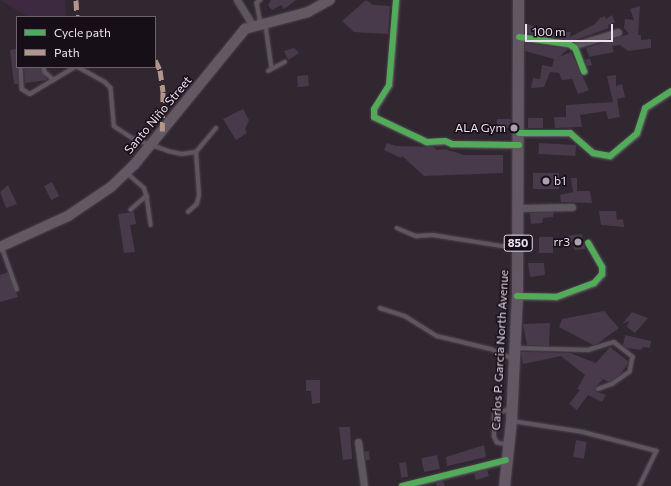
<!DOCTYPE html>
<meta charset="utf-8">
<style>
body{margin:0}
#map{position:relative;width:671px;height:486px;overflow:hidden;background:#302731;font-family:Commissioner,sans-serif}
div>[style]{position:absolute}
.built>*{inset:0;background:#3d2a40}
.building>*{inset:0;background:#483a4a;transform-origin:0 0}
.roads{filter:drop-shadow(0 0 1px #4b434c) drop-shadow(0 0 1px #4b434c)}
.service>*{height:3.5px;margin:-1.75px;padding:0 1.75px;transform-origin:1.75px;border-radius:1.75px;background:#5d565e}
.minor>*{height:7px;margin:-3.5px;padding:0 3.5px;transform-origin:3.5px;border-radius:3.5px;background:#5d565e}
.secondary>*{height:10px;margin:-5px;padding:0 5px;transform-origin:5px;border-radius:5px;background:#625963}
.primary>*{height:11px;margin:-5.5px;padding:0 5.5px;transform-origin:5.5px;border-radius:5.5px;background:#625763}
.quiet>*{height:5px;margin-top:-2.5px;transform-origin:0;background:repeating-linear-gradient(90deg,#b2968c 0 10px,transparent 0 15px)}
.cycleway>*{height:6px;margin:-3px;padding:0 3px;transform-origin:3px;border-radius:3px;background:#51ab58}
.dots>*{width:11px;height:11px;translate:-50% -50%;box-sizing:border-box;border:2px solid #160f17;border-radius:50%}
span{translate:-50% -50%;white-space:nowrap;text-align:center;line-height:1.15;-webkit-text-stroke:3px #160f17;paint-order:stroke}
.shield-label span{padding:1px 3px;background:#160f17;border:1px solid;border-radius:3px;-webkit-text-stroke-width:0}
.shield-label{font-size:11px;color:#ede2ee;font-weight:700}
.street-label{font-size:12px;color:#ede2ee}
.poi-label{font-size:12px;color:#ede2ee}
.right{translate:-100% -50%;text-align:right}
.left{translate:0 -50%;text-align:left}
.legend{position:absolute;left:16px;top:16px;width:140px;height:52px;box-sizing:border-box;background:#160f17;border:1px solid #6c636d;margin:0;padding:5px 7px;list-style:none;font-size:12px;color:#ede2ee}
.legend li{display:flex;align-items:center;gap:8px;height:20px}
.legend b{width:20px;border:1px solid #6c636d}
.scale{position:absolute;left:525px;top:24px;width:88px;height:18px;box-sizing:border-box;border:2px solid #ede2ee;border-top:0;padding-left:5px;font-size:12px;line-height:14px;white-space:nowrap;color:#ede2ee;-webkit-text-stroke:3px #160f17;paint-order:stroke}
</style>
<div id="map">
<div class="built">
<i style="clip-path:polygon(0 0,65px 0,66px 17px,28px 17px)"></i>
</div>
<div class="building">
<i style="clip-path:polygon(271px 0,296px 0,284px 9px,281px 5px,272px 10px,268px 5px)"></i>
<i style="clip-path:polygon(366px 0,373px 5px,390px 6px,388px 34px,354px 32px,342px 21px)"></i>
<i style="clip-path:polygon(640px 6px,638px 35px,641px 35px,641px 40px,651px 39px,651px 48px,628px 51px,620px 45px,612px 46px,614px 52px,589px 57px,586px 48px,629px 34px,624px 28px,625px 19px,634px 20px,630px 9px)"></i>
<i style="clip-path:polygon(612px 15px,615px 22px,608px 25px,609px 28px,573px 41px,525px 33px,526px 24px,554px 32px,571px 32px,570px 37px,595px 24px,600px 18px,605px 16px,606px 19px)"></i>
<i style="clip-path:polygon(525px 43px,568px 49px,559px 57px,571px 52px,589px 90px,578px 94px,572px 79px,562px 80px,559px 73px,550px 72px,544px 87px,531px 88px,533px 78px,540px 79px,542px 65px,552px 67px,554px 59px,525px 51px)"></i>
<i style="clip-path:polygon(294px 48px,299px 53px,288px 60px,284px 51px)"></i>
<i style="clip-path:polygon(17px 49px,19px 84px,14px 84px,10px 50px)"></i>
<i style="clip-path:polygon(590px 58px,592px 65px,587px 66px,585px 60px)"></i>
<i style="clip-path:polygon(24px 67px,41px 67px,47px 80px,25px 83px)"></i>
<i style="left:308px;top:75px;width:11px;height:11px;rotate:85deg"></i>
<i style="clip-path:polygon(616px 75px,616px 86px,622px 84px,625px 97px,617px 99px,620px 117px,608px 119px,606px 111px,580px 115px,582px 127px,555px 128px,554px 117px,566px 117px,566px 105px,613px 102px,607px 76px)"></i>
<i style="clip-path:polygon(243px 109px,249px 120px,245px 129px,247px 133px,236px 140px,223px 119px)"></i>
<i style="left:528px;top:118px;width:15px;height:10px"></i>
<i style="left:497px;top:119px;width:14px;height:9px"></i>
<i style="clip-path:polygon(387px 143px,396px 146px,433px 147px,437px 150px,445px 149px,464px 155px,503px 155px,503px 173px,424px 176px,402px 156px,401px 158px,384px 150px)"></i>
<i style="left:539px;top:143px;width:37px;height:11px;rotate:3deg"></i>
<i style="left:559px;top:173px;width:16px;height:26px;rotate:90deg"></i>
<i style="clip-path:polygon(571px 178px,577px 178px,577px 191px,590px 191px,592px 203px,561px 202px,560px 195px,573px 192px)"></i>
<i style="left:52px;top:182px;width:16px;height:9px;rotate:63deg"></i>
<i style="clip-path:polygon(8px 185px,17px 204px,6px 208px,0 192px)"></i>
<i style="clip-path:polygon(599px 211px,616px 211px,617px 220px,623px 219px,624px 227px,601px 225px)"></i>
<i style="clip-path:polygon(134px 212px,136px 224px,130px 225px,135px 252px,124px 253px,118px 214px)"></i>
<i style="clip-path:polygon(554px 212px,553px 217px,543px 218px,542px 223px,531px 224px,530px 213px)"></i>
<i style="clip-path:polygon(582px 234px,585px 249px,574px 250px,573px 242px,568px 242px,567px 236px)"></i>
<i style="left:539px;top:237px;width:14px;height:16px"></i>
<i style="clip-path:polygon(528px 263px,544px 263px,545px 275px,530px 277px)"></i>
<i style="clip-path:polygon(8px 272px,18px 297px,0 302px,0 275px)"></i>
<i style="clip-path:polygon(604px 311px,619px 328px,597px 344px,593px 345px,559px 327px,562px 319px)"></i>
<i style="clip-path:polygon(632px 312px,648px 318px,635px 333px,627px 327px,629px 321px,622px 324px)"></i>
<i style="clip-path:polygon(550px 323px,549px 346px,527px 345px,523px 324px)"></i>
<i style="clip-path:polygon(625px 335px,651px 341px,650px 348px,643px 347px,641px 350px,627px 348px,623px 345px)"></i>
<i style="clip-path:polygon(610px 347px,629px 362px,620px 375px,609px 382px,603px 379px,596px 387px,597px 392px,606px 395px,602px 402px,588px 395px,577px 410px,569px 404px,580px 390px,577px 389px,585px 375px,561px 356px,523px 364px,521px 354px,521px 352px,528px 352px,570px 353px,596px 363px)"></i>
<i style="clip-path:polygon(306px 380px,320px 380px,320px 403px,312px 404px,311px 391px,306px 391px)"></i>
<i style="clip-path:polygon(339px 427px,350px 427px,352px 459px,343px 460px)"></i>
<i style="left:576px;top:440px;width:11px;height:17px;rotate:10deg"></i>
<i style="clip-path:polygon(484px 445px,486px 457px,447px 466px,446px 457px)"></i>
<i style="clip-path:polygon(369px 451px,370px 460px,366px 460px,364px 452px)"></i>
<i style="left:437px;top:455px;width:14px;height:16px;rotate:78deg"></i>
<i style="left:406px;top:462px;width:15px;height:7px;rotate:82deg"></i>
<i style="clip-path:polygon(487px 470px,489px 476px,476px 480px,474px 473px)"></i>
<i style="clip-path:polygon(443px 481px,445px 486px,437px 486px,436px 483px)"></i>
</div>
<div class="roads">
<div class="service">
<i style="left:261px;top:0;width:5px;rotate:143deg"></i>
<i style="left:257px;top:3px;width:20px;rotate:79deg"></i>
<i style="left:266px;top:26px;width:42px;rotate:81.9deg"></i>
<i style="left:21px;top:67px;width:22px;rotate:87deg"></i>
<i style="left:22px;top:89px;width:9px;rotate:32deg"></i>
<i style="left:30px;top:94px;width:52px;rotate:-31deg"></i>
<i style="left:44px;top:67px;width:5px;rotate:79deg"></i>
<i style="left:45px;top:72px;width:12px;rotate:42deg"></i>
<i style="left:78px;top:67px;width:31px;rotate:29deg"></i>
<i style="left:105px;top:82px;width:8px;rotate:45deg"></i>
<i style="left:111px;top:88px;width:38px;rotate:85deg"></i>
<i style="left:114px;top:126px;width:24px;rotate:33deg"></i>
<i style="left:134px;top:139px;width:36px;rotate:19deg"></i>
<i style="left:168px;top:151px;width:14px;rotate:12deg"></i>
<i style="left:182px;top:154px;width:14px;rotate:-8deg"></i>
<i style="left:196px;top:152px;width:31px;rotate:-50deg"></i>
<i style="left:268px;top:71px;width:19px;rotate:-28deg"></i>
<i style="left:127px;top:173px;width:23px;rotate:41deg"></i>
<i style="left:144px;top:188px;width:9px;rotate:69deg"></i>
<i style="left:147px;top:196px;width:21px;rotate:139deg"></i>
<i style="left:147px;top:196px;width:29px;rotate:82deg"></i>
<i style="left:188px;top:212px;width:12px;rotate:-42deg"></i>
<i style="left:197px;top:204px;width:9px;rotate:-77deg"></i>
<i style="left:199px;top:195px;width:43px;rotate:-94deg"></i>
<i style="left:397px;top:228px;width:21px;rotate:23deg"></i>
<i style="left:416px;top:236px;width:17px;rotate:-3deg"></i>
<i style="left:433px;top:235px;width:70px;rotate:9.1deg"></i>
<i style="left:502px;top:246px;width:13px;rotate:-4deg"></i>
<i style="left:2px;top:247px;width:45px;rotate:70.3deg"></i>
<i style="left:380px;top:308px;width:26px;rotate:18deg"></i>
<i style="left:405px;top:316px;width:38px;rotate:32deg"></i>
<i style="left:437px;top:336px;width:56px;rotate:13.5deg"></i>
<i style="left:491px;top:349px;width:22px;rotate:24deg"></i>
<i style="left:516px;top:348px;width:72px;rotate:1.6deg"></i>
<i style="left:588px;top:350px;width:27px;rotate:-17deg"></i>
<i style="left:614px;top:342px;width:24px;rotate:38deg"></i>
<i style="left:633px;top:357px;width:15px;rotate:101deg"></i>
<i style="left:630px;top:372px;width:21px;rotate:145deg"></i>
<i style="left:613px;top:384px;width:15px;rotate:160deg"></i>
<i style="left:512px;top:421px;width:72px;rotate:8.8deg"></i>
<i style="left:583px;top:432px;width:76px;rotate:14.4deg"></i>
<i style="left:657px;top:451px;width:39px;rotate:116deg"></i>
<i style="left:506px;top:445px;width:9px;rotate:-167deg"></i>
<i style="left:497px;top:443px;width:7px;rotate:-117deg"></i>
<i style="left:494px;top:437px;width:22px;rotate:-90deg"></i>
<i style="left:494px;top:415px;width:17px;rotate:-21deg"></i>
</div>
<div class="minor">
<i style="left:237px;top:0;width:31px;rotate:58deg"></i>
<i style="left:396px;top:0;width:85px;rotate:94.7deg"></i>
<i style="left:389px;top:85px;width:28px;rotate:122deg"></i>
<i style="left:374px;top:109px;width:8px;rotate:90deg"></i>
<i style="left:374px;top:117px;width:59px;rotate:25.3deg"></i>
<i style="left:427px;top:142px;width:18px;rotate:-3deg"></i>
<i style="left:445px;top:141px;width:8px;rotate:23deg"></i>
<i style="left:452px;top:144px;width:67px;rotate:0.9deg"></i>
<i style="left:519px;top:37px;width:50px;rotate:8deg"></i>
<i style="left:569px;top:44px;width:7px;rotate:34deg"></i>
<i style="left:575px;top:48px;width:25px;rotate:69deg"></i>
<i style="left:572px;top:46px;width:48px;rotate:-16.9deg"></i>
<i style="left:519px;top:133px;width:51px"></i>
<i style="left:570px;top:133px;width:30px;rotate:41deg"></i>
<i style="left:593px;top:153px;width:17px;rotate:10deg"></i>
<i style="left:610px;top:156px;width:35px;rotate:-40deg"></i>
<i style="left:637px;top:133px;width:26px;rotate:-72deg"></i>
<i style="left:645px;top:108px;width:31px;rotate:-33deg"></i>
<i style="left:519px;top:208px;width:53px;rotate:-1.1deg"></i>
<i style="left:517px;top:296px;width:39px;rotate:1deg"></i>
<i style="left:556px;top:297px;width:40px;rotate:-20.2deg"></i>
<i style="left:594px;top:283px;width:12px;rotate:-48deg"></i>
<i style="left:602px;top:274px;width:7px;rotate:-90deg"></i>
<i style="left:602px;top:267px;width:28px;rotate:-120deg"></i>
<i style="left:358px;top:442px;width:44px;rotate:82.2deg"></i>
<i style="left:402px;top:486px;width:107px;rotate:-14deg"></i>
</div>
<div class="secondary">
<i style="left:0;top:247px;width:75px;rotate:-24.5deg"></i>
<i style="left:68px;top:216px;width:52px;rotate:-34deg"></i>
<i style="left:111px;top:187px;width:32px;rotate:-44deg"></i>
<i style="left:134px;top:165px;width:176px;rotate:-50.8deg"></i>
<i style="left:245px;top:29px;width:65px;rotate:-15.1deg"></i>
<i style="left:308px;top:12px;width:25px;rotate:-29deg"></i>
</div>
<div class="primary">
<i style="left:504px;top:486px;width:65px;rotate:-83.9deg"></i>
<i style="left:511px;top:421px;width:125px;rotate:-87.3deg"></i>
<i style="left:517px;top:296px;width:296px;rotate:-89.8deg"></i>
</div>
</div>
<div class="quiet">
<i style="left:76px;top:0;width:17px;rotate:87deg"></i>
<i style="left:155px;top:60px;width:11px;rotate:63deg"></i>
<i style="left:160px;top:70px;width:22px;rotate:82deg"></i>
<i style="left:163px;top:92px;width:39px;rotate:91deg"></i>
</div>
<div class="cycleway">
<i style="left:396px;top:0;width:85px;rotate:94.7deg"></i>
<i style="left:389px;top:85px;width:28px;rotate:122deg"></i>
<i style="left:374px;top:109px;width:8px;rotate:90deg"></i>
<i style="left:374px;top:117px;width:59px;rotate:25.3deg"></i>
<i style="left:427px;top:142px;width:18px;rotate:-3deg"></i>
<i style="left:445px;top:141px;width:8px;rotate:23deg"></i>
<i style="left:452px;top:144px;width:67px;rotate:0.9deg"></i>
<i style="left:519px;top:37px;width:50px;rotate:8deg"></i>
<i style="left:569px;top:44px;width:7px;rotate:34deg"></i>
<i style="left:575px;top:48px;width:25px;rotate:69deg"></i>
<i style="left:519px;top:133px;width:51px"></i>
<i style="left:570px;top:133px;width:30px;rotate:41deg"></i>
<i style="left:593px;top:153px;width:17px;rotate:10deg"></i>
<i style="left:610px;top:156px;width:35px;rotate:-40deg"></i>
<i style="left:637px;top:133px;width:26px;rotate:-72deg"></i>
<i style="left:645px;top:108px;width:31px;rotate:-33deg"></i>
<i style="left:517px;top:296px;width:39px;rotate:1deg"></i>
<i style="left:556px;top:297px;width:40px;rotate:-20.2deg"></i>
<i style="left:594px;top:283px;width:12px;rotate:-48deg"></i>
<i style="left:602px;top:274px;width:7px;rotate:-90deg"></i>
<i style="left:602px;top:267px;width:28px;rotate:-120deg"></i>
<i style="left:402px;top:486px;width:107px;rotate:-14deg"></i>
</div>
<div class="dots">
<i style="left:514px;top:128px;background:#aba1ac"></i>
<i style="left:546px;top:181px;background:#aba1ac"></i>
<i style="left:578px;top:242px;background:#aba1ac"></i>
</div>
<div class="shield-label">
<span style="left:518px;top:243px">850</span>
</div>
<div class="street-label">
<span style="left:158px;top:115px;rotate:-50deg">Santo Niño Street</span>
<span style="left:500px;top:350px;rotate:-87deg">Carlos P. Garcia North Avenue</span>
</div>
<div class="poi-label">
<span class="right" style="left:506px;top:128px">ALA Gym</span>
<span class="left" style="left:554px;top:181px">b1</span>
<span class="right" style="left:570px;top:242px">rr3</span>
</div>
<ul class="legend">
<li><b style="height:5px;background:#51ab58"></b>Cycle path</li>
<li><b style="height:5px;background:#b2968c"></b>Path</li>
</ul>
<div class="scale">100 m</div>
</div>
